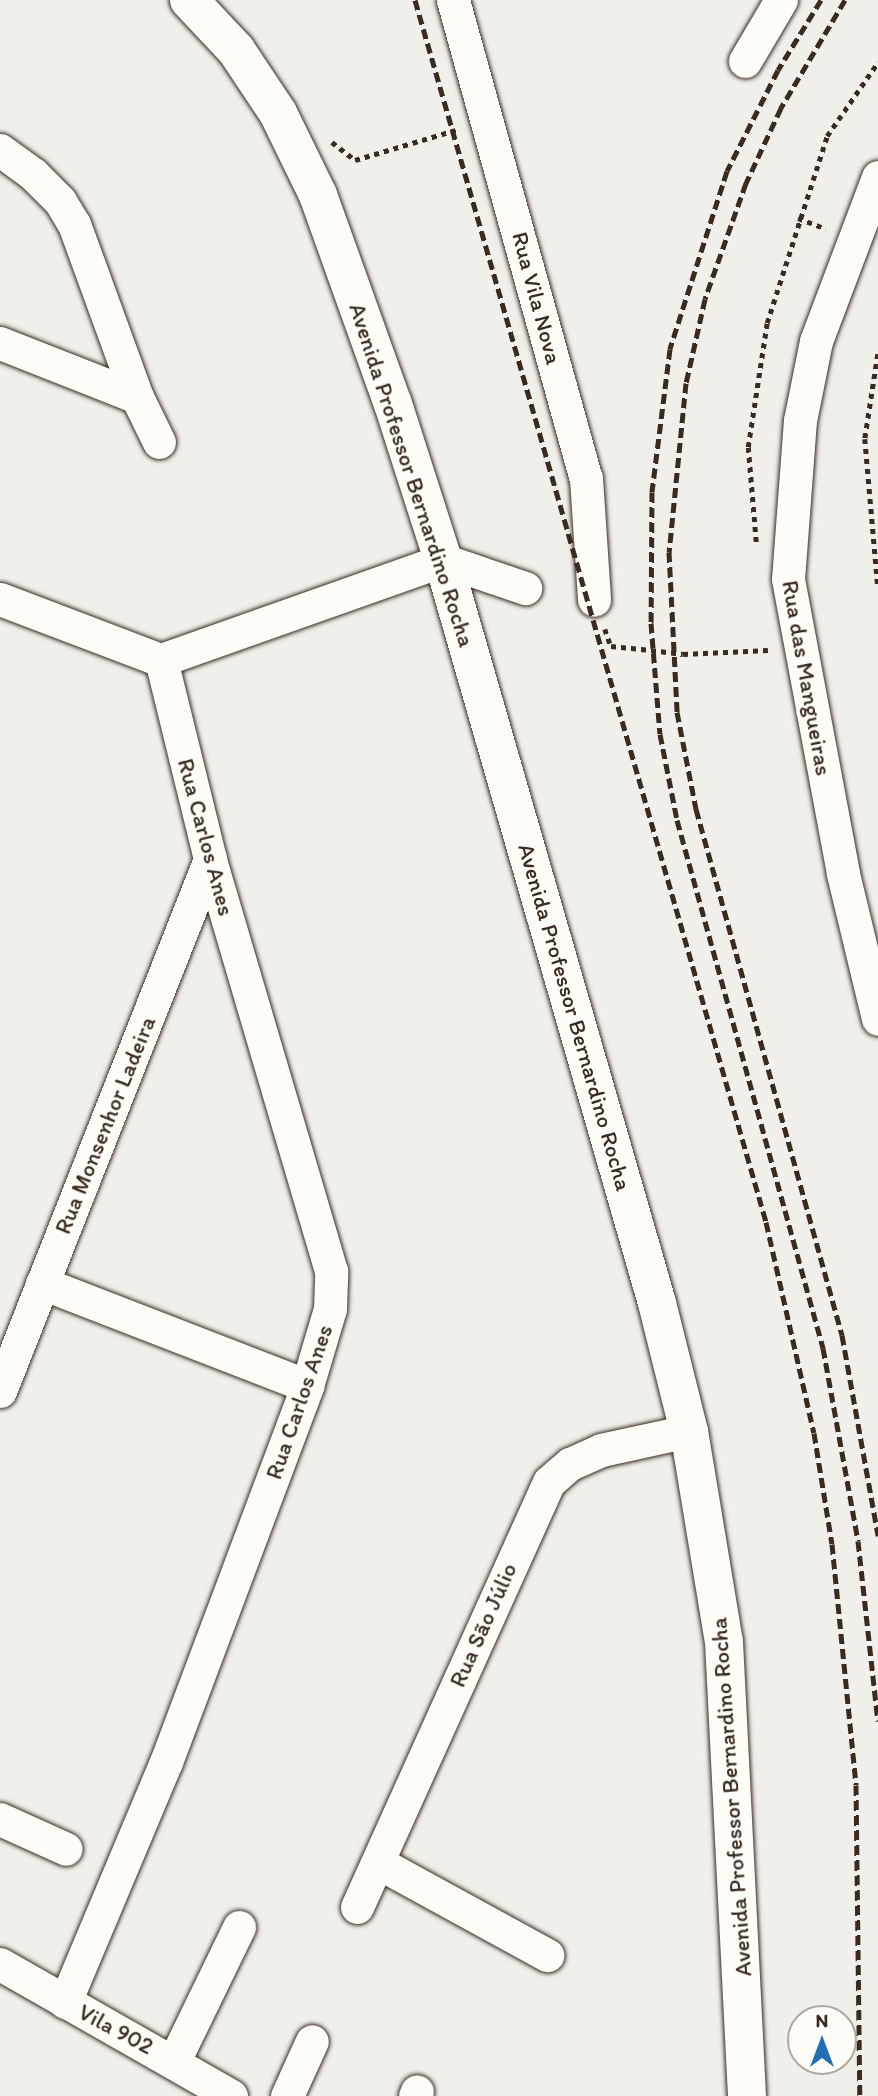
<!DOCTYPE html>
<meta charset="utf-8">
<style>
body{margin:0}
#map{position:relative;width:878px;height:2096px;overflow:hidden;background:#f1efea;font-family:Itim,sans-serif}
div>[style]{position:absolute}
.path>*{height:4.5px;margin-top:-2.25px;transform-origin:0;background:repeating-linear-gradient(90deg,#3b2a1e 0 5px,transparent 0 10px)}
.roads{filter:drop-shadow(0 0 2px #3b2a1e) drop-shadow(0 0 2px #3b2a1e)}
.minor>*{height:33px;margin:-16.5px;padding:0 16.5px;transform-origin:16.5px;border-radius:16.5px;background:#fdfcf7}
.major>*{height:38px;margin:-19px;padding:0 19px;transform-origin:19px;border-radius:19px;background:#fdfcf7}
.rail>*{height:5px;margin-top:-2.5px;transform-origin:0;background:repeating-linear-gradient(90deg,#3b2a1e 0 10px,transparent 0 15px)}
.path-bridge>*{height:4.5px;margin-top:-2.25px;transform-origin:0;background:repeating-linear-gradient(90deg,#3b2a1e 0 5px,transparent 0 10px)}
span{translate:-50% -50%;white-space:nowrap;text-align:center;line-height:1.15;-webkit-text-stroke:7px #fdfcf7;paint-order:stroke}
.street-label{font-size:23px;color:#3b2a1e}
.north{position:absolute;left:787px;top:2005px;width:70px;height:70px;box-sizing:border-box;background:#fdfcf7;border:2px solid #afa8a0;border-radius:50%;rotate:0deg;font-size:19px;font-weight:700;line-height:28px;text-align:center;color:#3b2a1e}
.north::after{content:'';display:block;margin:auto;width:24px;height:32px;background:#1f6fb2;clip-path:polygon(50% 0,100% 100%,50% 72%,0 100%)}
</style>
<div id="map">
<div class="path">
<i style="left:332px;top:142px;width:29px;rotate:38deg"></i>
<i style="left:355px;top:160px;width:109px;rotate:-16.6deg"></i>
<i style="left:798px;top:218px;width:30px;rotate:21deg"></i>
<i style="left:878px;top:354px;width:86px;rotate:98.7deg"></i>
<i style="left:865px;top:439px;width:150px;rotate:85deg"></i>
<i style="left:756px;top:542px;width:95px;rotate:-94.8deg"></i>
<i style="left:748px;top:447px;width:125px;rotate:-81.3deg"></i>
<i style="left:767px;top:323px;width:196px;rotate:-72.2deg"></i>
<i style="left:827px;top:136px;width:90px;rotate:-55.4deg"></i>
<i style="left:605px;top:629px;width:18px;rotate:71deg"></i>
<i style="left:611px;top:646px;width:40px;rotate:5.7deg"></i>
<i style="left:683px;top:654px;width:85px;rotate:-2.7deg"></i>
</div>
<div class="roads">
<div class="minor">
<i style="left:453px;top:0;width:496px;rotate:74.5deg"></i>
<i style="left:586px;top:478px;width:122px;rotate:86.2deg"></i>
<i style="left:745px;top:61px;width:71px;rotate:-59.5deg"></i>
<i style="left:0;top:150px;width:41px;rotate:36deg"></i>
<i style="left:33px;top:174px;width:38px;rotate:45deg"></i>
<i style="left:60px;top:201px;width:27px;rotate:59deg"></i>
<i style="left:74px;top:224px;width:184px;rotate:70deg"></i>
<i style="left:137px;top:397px;width:50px;rotate:63.9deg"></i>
<i style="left:878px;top:177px;width:175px;rotate:110.7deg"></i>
<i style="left:816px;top:341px;width:81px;rotate:101.4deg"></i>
<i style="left:800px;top:420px;width:159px;rotate:94.3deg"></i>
<i style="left:788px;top:579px;width:300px;rotate:79.4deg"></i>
<i style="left:843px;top:874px;width:149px;rotate:76.4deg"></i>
<i style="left:0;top:343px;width:147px;rotate:21.5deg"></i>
<i style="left:0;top:599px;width:172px;rotate:20.8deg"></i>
<i style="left:161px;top:660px;width:299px;rotate:-19.5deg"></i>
<i style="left:443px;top:560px;width:87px;rotate:18.9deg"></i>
<i style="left:42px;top:1283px;width:284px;rotate:21.2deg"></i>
<i style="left:0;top:1391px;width:572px;rotate:-68.46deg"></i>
<i style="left:0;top:1819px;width:72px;rotate:24.4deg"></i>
<i style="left:379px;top:1863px;width:192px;rotate:28.7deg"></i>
<i style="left:357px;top:1907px;width:466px;rotate:-65.7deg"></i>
<i style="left:549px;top:1482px;width:28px;rotate:-41deg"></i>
<i style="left:570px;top:1464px;width:34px;rotate:-24deg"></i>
<i style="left:601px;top:1450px;width:90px;rotate:-12.2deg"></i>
<i style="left:0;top:1964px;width:266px;rotate:29.7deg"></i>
<i style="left:65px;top:2002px;width:260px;rotate:-67.2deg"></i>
<i style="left:166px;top:1762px;width:402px;rotate:-69.4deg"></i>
<i style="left:307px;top:1386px;width:80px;rotate:-73.4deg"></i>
<i style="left:330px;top:1309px;width:38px;rotate:-88deg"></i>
<i style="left:331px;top:1271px;width:429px;rotate:-106.4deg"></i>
<i style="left:210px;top:859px;width:205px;rotate:-103.8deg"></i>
<i style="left:174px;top:2061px;width:149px;rotate:-64.1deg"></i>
<i style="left:287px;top:2096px;width:60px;rotate:-65.6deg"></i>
<i style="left:415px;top:2096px;width:5px;rotate:-68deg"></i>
</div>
<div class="major">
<i style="left:189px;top:0;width:69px;rotate:46.8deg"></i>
<i style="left:236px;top:50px;width:76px;rotate:56.3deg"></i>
<i style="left:278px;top:113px;width:91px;rotate:64deg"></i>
<i style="left:318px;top:195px;width:222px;rotate:70.3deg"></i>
<i style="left:393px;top:404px;width:164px;rotate:72.2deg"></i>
<i style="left:443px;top:560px;width:773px;rotate:73.93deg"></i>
<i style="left:657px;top:1303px;width:132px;rotate:76deg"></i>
<i style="left:689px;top:1431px;width:214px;rotate:80.6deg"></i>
<i style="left:724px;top:1642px;width:455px;rotate:87.1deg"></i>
</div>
</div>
<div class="rail">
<i style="left:415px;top:0;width:1271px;rotate:73.97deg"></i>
<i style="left:766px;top:1222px;width:216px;rotate:77.2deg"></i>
<i style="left:814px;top:1433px;width:112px;rotate:80.8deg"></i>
<i style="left:832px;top:1544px;width:242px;rotate:84.3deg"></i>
<i style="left:856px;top:1785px;width:311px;rotate:89.3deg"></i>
<i style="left:821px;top:0;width:82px;rotate:121.6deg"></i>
<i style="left:778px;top:70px;width:113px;rotate:116.8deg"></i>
<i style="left:727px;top:171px;width:187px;rotate:107.8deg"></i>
<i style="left:670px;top:349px;width:144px;rotate:97.2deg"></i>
<i style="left:652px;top:492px;width:131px;rotate:90.4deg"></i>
<i style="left:651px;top:623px;width:111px;rotate:85.4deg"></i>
<i style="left:660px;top:734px;width:88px;rotate:78.8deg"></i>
<i style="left:677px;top:820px;width:548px;rotate:74.54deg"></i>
<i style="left:823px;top:1348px;width:196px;rotate:79.7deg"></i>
<i style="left:858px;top:1541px;width:181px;rotate:83.7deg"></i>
<i style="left:845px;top:0;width:126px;rotate:120.7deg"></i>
<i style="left:781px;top:108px;width:83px;rotate:115deg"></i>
<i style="left:746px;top:183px;width:123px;rotate:109.5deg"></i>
<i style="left:705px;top:299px;width:86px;rotate:102.7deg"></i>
<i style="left:686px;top:383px;width:170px;rotate:95.7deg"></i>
<i style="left:669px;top:552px;width:160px;rotate:87.1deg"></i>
<i style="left:677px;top:712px;width:99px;rotate:78.9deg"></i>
<i style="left:696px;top:809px;width:546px;rotate:74.49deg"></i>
<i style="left:842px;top:1335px;width:204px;rotate:79.8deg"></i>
</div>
<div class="path-bridge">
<i style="left:651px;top:650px;width:32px;rotate:7deg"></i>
</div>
<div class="street-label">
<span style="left:537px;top:298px;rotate:75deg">Rua Vila Nova</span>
<span style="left:412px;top:475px;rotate:72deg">Avenida Professor Bernardino Rocha</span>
<span style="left:807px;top:678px;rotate:80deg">Rua das Mangueiras</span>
<span style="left:206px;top:837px;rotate:75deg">Rua Carlos Anes</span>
<span style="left:575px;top:1017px;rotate:74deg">Avenida Professor Bernardino Rocha</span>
<span style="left:105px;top:1125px;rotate:-68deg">Rua Monsenhor Ladeira</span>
<span style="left:299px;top:1402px;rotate:-71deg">Rua Carlos Anes</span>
<span style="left:483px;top:1625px;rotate:-66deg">Rua São Júlio</span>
<span style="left:731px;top:1797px;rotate:-94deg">Avenida Professor Bernardino Rocha</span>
<span style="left:116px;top:2029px;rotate:28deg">Vila 902</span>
</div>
<div class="north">N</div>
</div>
